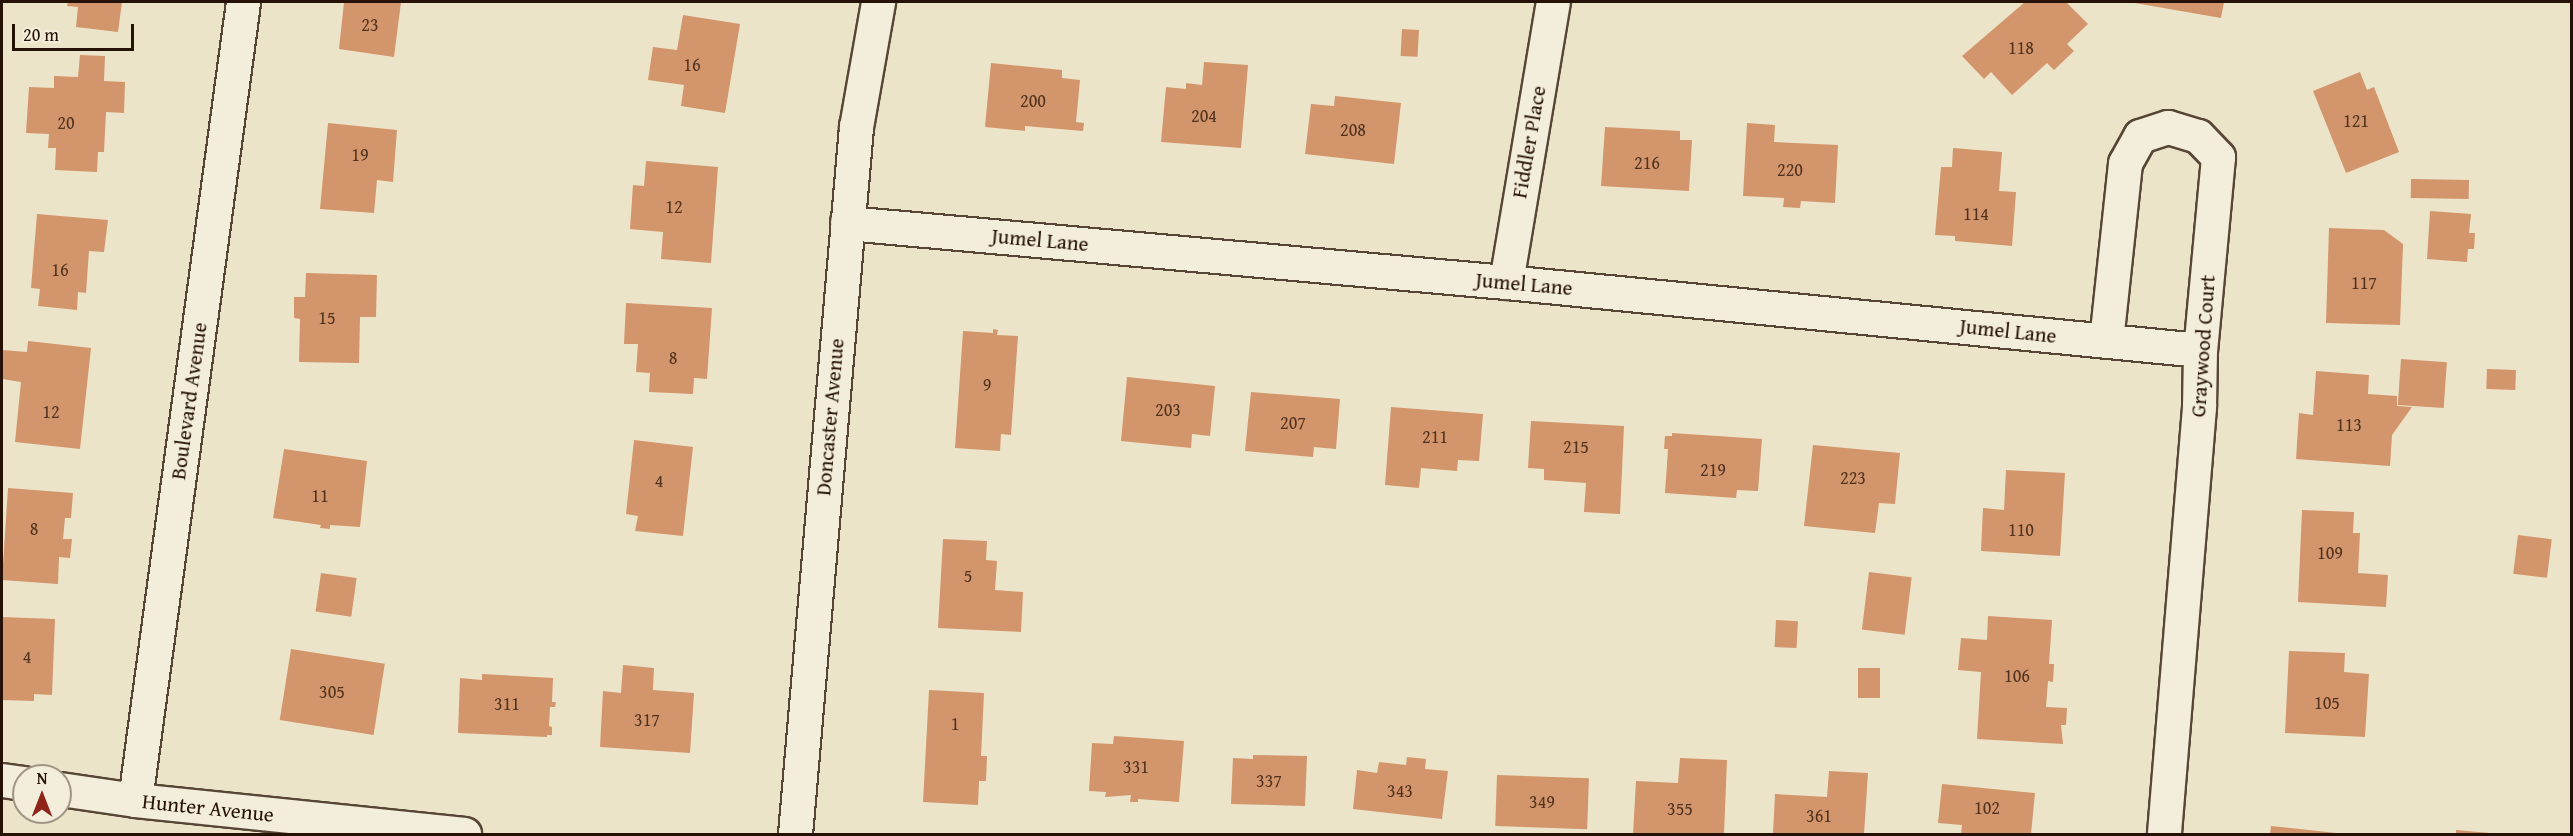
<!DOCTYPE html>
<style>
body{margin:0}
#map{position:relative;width:2573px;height:836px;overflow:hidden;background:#ece4c8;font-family:"Gentium Book Plus",serif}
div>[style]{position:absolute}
.building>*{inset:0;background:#d3956b;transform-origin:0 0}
.roads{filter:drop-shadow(2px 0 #574636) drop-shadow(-2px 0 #574636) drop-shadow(0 2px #574636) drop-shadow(0 -2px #574636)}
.minor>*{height:33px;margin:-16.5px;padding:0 16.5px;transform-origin:16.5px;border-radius:16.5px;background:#f3eddb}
span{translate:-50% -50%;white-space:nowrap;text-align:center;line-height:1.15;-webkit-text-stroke:4.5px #f3eddb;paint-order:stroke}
.number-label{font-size:18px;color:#50321e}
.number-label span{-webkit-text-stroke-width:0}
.street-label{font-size:21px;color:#251105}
.frame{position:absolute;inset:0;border:3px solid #251105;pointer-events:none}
.north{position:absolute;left:12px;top:764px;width:60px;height:60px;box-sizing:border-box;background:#f3eddb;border:2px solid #a19585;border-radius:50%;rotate:0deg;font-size:16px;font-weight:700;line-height:24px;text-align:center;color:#251105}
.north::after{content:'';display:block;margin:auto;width:21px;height:27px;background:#8f2418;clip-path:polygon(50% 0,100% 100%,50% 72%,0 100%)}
.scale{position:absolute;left:12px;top:24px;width:122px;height:27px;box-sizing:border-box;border:3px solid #251105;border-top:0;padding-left:8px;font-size:18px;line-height:21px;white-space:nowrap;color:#251105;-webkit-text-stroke:4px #f3eddb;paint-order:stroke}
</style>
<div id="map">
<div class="building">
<div style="clip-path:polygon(68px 2px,122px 2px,118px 32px,76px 27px,78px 7px,67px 6px)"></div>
<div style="clip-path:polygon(344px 2px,401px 2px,394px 57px,339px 49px)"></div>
<div style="clip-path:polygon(2025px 2px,2066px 2px,2088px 24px,2067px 44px,2074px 51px,2054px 70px,2047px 63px,2012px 95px,1991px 72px,1984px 79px,1962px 56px)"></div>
<div style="clip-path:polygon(2129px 2px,2224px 2px,2221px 18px)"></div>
<div style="clip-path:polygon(683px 15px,740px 24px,725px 113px,681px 106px,684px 85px,648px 80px,653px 47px,677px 50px)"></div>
<div style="left:1402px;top:29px;width:17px;height:27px;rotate:3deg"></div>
<div style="clip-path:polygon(80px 55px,105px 56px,104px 81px,125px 82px,124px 113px,106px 112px,104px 152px,98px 152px,97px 172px,55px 170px,56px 148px,48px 148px,49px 134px,26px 133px,29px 87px,54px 88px,54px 76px,78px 77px)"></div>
<div style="clip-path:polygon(1204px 62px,1248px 65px,1241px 148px,1161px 142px,1166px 87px,1186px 89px,1186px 83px,1202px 85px)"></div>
<div style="clip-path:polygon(991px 63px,1062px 70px,1062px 78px,1080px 80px,1076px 122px,1084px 123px,1083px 131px,1025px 126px,1025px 131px,985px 127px)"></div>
<div style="clip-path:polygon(2360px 72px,2367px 90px,2374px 87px,2399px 152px,2346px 173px,2313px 91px)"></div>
<div style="clip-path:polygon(1335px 96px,1401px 103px,1394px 164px,1305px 154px,1311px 104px,1334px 106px)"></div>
<div style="clip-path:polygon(328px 123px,397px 130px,393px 182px,377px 180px,374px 213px,320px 209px)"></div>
<div style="clip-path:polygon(1747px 123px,1775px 125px,1774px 142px,1838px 145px,1835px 203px,1801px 201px,1800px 208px,1783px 207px,1784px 198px,1743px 196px)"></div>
<div style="clip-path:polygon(1605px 127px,1680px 131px,1680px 140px,1692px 140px,1689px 191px,1601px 186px)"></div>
<div style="clip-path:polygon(1953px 148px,2002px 152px,1999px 191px,2016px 192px,2012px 246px,1955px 241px,1955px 236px,1935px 235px,1941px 167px,1952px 167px)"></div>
<div style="clip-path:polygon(646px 161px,718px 167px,711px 263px,661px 259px,663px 232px,630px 229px,633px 185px,644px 186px)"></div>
<div style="left:2411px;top:179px;width:58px;height:19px;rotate:1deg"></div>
<div style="clip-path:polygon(2430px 211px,2471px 214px,2469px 233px,2475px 233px,2474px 249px,2468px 249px,2467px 262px,2427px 259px)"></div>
<div style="clip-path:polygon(37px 214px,108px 220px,104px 252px,89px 251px,86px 293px,78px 292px,77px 310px,38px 306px,40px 289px,31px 288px)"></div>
<div style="clip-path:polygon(2329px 228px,2384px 230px,2403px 244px,2400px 325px,2326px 323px)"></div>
<div style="clip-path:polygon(306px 273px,377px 275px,376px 317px,360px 317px,359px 363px,299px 362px,300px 319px,294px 318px,294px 297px,305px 297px)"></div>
<div style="clip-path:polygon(626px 303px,712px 308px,707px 379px,694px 378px,693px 394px,649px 392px,650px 373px,636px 372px,638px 344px,624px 344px)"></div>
<div style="clip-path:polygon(993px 329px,998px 330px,997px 335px,1018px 336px,1011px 435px,1001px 434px,1000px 451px,955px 448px,963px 331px,993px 333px)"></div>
<div style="clip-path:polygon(28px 341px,91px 348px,80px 449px,15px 442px,21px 382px,2px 379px,2px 350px,27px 352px)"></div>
<div style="left:2401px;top:359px;width:46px;height:46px;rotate:4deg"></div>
<div style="left:2487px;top:369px;width:29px;height:20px;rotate:2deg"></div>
<div style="clip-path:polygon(2316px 371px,2369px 375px,2368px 394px,2397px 396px,2397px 406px,2412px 407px,2392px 435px,2390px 466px,2296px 459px,2299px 413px,2313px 415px)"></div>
<div style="clip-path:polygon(1127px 377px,1215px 386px,1210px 436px,1192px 434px,1191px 448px,1121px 441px)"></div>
<div style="clip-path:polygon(1251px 392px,1340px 399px,1336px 449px,1314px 447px,1313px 457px,1245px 451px)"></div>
<div style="clip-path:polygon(1391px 407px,1483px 414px,1479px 461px,1458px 460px,1457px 471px,1421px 468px,1419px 488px,1385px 485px)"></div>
<div style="clip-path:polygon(1531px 421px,1624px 426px,1620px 514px,1584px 512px,1586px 483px,1544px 480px,1544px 469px,1528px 468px)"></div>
<div style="clip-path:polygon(1672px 433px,1762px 439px,1758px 491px,1737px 490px,1736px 498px,1665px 493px,1668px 449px,1664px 449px,1665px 436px,1672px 436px)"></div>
<div style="clip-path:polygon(634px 440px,693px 447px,683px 536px,635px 531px,638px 516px,626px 514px)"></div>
<div style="clip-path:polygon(1813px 445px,1900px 453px,1895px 504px,1879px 503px,1875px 533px,1804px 526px)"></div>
<div style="clip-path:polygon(284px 449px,367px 461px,360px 527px,330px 525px,330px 529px,320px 528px,321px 525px,273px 518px)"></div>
<div style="clip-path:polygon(2006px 470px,2065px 473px,2060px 556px,1981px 551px,1983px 508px,2004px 510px)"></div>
<div style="clip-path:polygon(8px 488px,73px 493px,71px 518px,65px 518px,63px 539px,72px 539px,70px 558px,59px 557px,58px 584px,2px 580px)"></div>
<div style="clip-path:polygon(2302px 510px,2354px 512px,2353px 533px,2360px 533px,2358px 573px,2388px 575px,2386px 607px,2298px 602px)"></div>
<div style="left:2518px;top:535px;width:34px;height:39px;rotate:7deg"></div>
<div style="clip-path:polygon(943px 539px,987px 541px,986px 560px,997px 561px,995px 590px,1023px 592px,1021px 632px,938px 628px)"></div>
<div style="left:1869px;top:572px;width:43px;height:58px;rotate:7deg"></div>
<div style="left:321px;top:573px;width:36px;height:39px;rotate:8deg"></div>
<div style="clip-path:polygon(1988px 616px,2052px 620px,2049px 664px,2054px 664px,2053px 682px,2048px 681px,2046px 707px,2067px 708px,2066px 725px,2061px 725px,2063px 744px,1977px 739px,1981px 672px,1958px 670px,1961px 638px,1987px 640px)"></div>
<div style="clip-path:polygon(2px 617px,55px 619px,52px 695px,34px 694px,34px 701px,2px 700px)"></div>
<div style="left:1776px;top:620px;width:22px;height:27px;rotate:3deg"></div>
<div style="left:291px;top:649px;width:95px;height:72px;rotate:9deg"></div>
<div style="clip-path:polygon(2289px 651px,2345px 653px,2344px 672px,2369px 674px,2365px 737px,2285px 733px)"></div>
<div style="clip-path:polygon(623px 665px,654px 668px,653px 690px,694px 693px,690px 753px,600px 747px,603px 691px,621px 693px)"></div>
<div style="left:1858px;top:668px;width:22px;height:30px"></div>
<div style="clip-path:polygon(482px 674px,553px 678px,552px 702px,556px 702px,555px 707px,550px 707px,549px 726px,552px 727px,552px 735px,547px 735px,547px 737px,458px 733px,460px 678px,482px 680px)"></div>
<div style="clip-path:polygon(929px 690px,984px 693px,981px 756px,987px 756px,986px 781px,979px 781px,978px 805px,923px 802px)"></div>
<div style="clip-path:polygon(1114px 736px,1184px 741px,1179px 802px,1138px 799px,1138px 802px,1130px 802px,1131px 795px,1105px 797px,1106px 792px,1089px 791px,1092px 743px,1113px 744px)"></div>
<div style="clip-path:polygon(1253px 755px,1307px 756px,1305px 806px,1231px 804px,1233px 758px,1253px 759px)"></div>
<div style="clip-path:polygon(1407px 757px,1426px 759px,1425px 769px,1448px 771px,1442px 819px,1353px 809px,1357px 770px,1377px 773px,1379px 762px,1406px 765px)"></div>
<div style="clip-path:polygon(1680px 758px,1727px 760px,1724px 834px,1633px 834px,1636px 781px,1678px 783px)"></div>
<div style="clip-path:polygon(1829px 771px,1868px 773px,1864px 834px,1773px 834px,1775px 794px,1827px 797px)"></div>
<div style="left:1497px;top:775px;width:92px;height:51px;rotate:2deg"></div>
<div style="clip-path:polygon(1942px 784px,2035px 793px,2031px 834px,1961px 834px,1962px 825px,1938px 823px)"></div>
<div style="clip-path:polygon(2271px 826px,2336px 833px,2336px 834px,2270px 834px)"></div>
<div style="clip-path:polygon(2456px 830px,2490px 833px,2490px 834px,2456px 834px)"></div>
</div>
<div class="roads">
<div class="minor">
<div style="left:847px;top:223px;width:662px;rotate:5.12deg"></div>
<div style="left:1506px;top:282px;width:697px;rotate:5.6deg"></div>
<div style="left:1506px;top:282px;width:284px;rotate:-80.5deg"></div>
<div style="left:2106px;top:341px;width:179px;rotate:-83.9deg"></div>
<div style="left:2125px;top:163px;width:31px;rotate:-61deg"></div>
<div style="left:2140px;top:136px;width:29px;rotate:-18deg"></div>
<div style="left:2168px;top:127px;width:31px;rotate:17deg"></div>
<div style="left:2198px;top:136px;width:29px;rotate:46deg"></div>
<div style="left:2218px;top:157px;width:194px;rotate:95.3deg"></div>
<div style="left:2200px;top:350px;width:57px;rotate:91deg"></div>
<div style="left:2199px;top:407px;width:428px;rotate:94.7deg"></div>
<div style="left:2px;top:780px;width:22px;rotate:8deg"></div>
<div style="left:60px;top:789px;width:76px;rotate:8.3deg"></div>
<div style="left:135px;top:800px;width:331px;rotate:5.9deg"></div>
<div style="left:135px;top:800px;width:805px;rotate:-82.29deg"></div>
<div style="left:795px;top:834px;width:710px;rotate:-85.07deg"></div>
<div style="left:856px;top:127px;width:127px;rotate:-80deg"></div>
</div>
</div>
<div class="number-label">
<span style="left:370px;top:25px">23</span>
<span style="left:2021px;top:48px">118</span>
<span style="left:692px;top:65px">16</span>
<span style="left:1033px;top:101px">200</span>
<span style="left:1204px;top:116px">204</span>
<span style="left:2356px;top:121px">121</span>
<span style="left:66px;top:123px">20</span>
<span style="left:1353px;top:130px">208</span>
<span style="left:360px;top:155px">19</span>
<span style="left:1647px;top:163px">216</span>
<span style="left:1790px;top:170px">220</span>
<span style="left:674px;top:207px">12</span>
<span style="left:1976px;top:214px">114</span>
<span style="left:60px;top:270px">16</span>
<span style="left:2364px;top:283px">117</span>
<span style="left:327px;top:318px">15</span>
<span style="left:673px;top:358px">8</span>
<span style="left:987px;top:385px">9</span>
<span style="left:1168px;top:410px">203</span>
<span style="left:51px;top:412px">12</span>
<span style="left:1293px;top:423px">207</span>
<span style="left:2349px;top:425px">113</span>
<span style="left:1435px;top:437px">211</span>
<span style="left:1576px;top:447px">215</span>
<span style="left:1713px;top:470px">219</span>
<span style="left:1853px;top:478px">223</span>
<span style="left:659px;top:481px">4</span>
<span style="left:320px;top:496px">11</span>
<span style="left:34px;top:529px">8</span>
<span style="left:2021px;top:530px">110</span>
<span style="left:2330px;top:553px">109</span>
<span style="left:968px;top:576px">5</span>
<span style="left:27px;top:657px">4</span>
<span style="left:2017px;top:676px">106</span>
<span style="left:332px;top:692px">305</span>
<span style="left:2327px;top:703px">105</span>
<span style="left:507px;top:704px">311</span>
<span style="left:647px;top:720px">317</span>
<span style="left:955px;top:724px">1</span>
<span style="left:1136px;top:767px">331</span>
<span style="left:1269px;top:781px">337</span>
<span style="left:1400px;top:791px">343</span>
<span style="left:1542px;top:802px">349</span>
<span style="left:1987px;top:808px">102</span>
<span style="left:1680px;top:809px">355</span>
<span style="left:1819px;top:816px">361</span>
</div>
<div class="street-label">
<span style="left:1529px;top:142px;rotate:-80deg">Fiddler Place</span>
<span style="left:1040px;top:240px;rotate:5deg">Jumel Lane</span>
<span style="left:1524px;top:284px;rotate:5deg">Jumel Lane</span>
<span style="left:2008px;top:331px;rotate:6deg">Jumel Lane</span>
<span style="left:2203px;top:346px;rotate:-86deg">Graywood Court</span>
<span style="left:189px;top:401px;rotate:-82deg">Boulevard Avenue</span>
<span style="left:830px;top:417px;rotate:-85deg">Doncaster Avenue</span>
<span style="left:208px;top:808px;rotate:6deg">Hunter Avenue</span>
</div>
<div class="frame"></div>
<div class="north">N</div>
<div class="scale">20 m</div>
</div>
